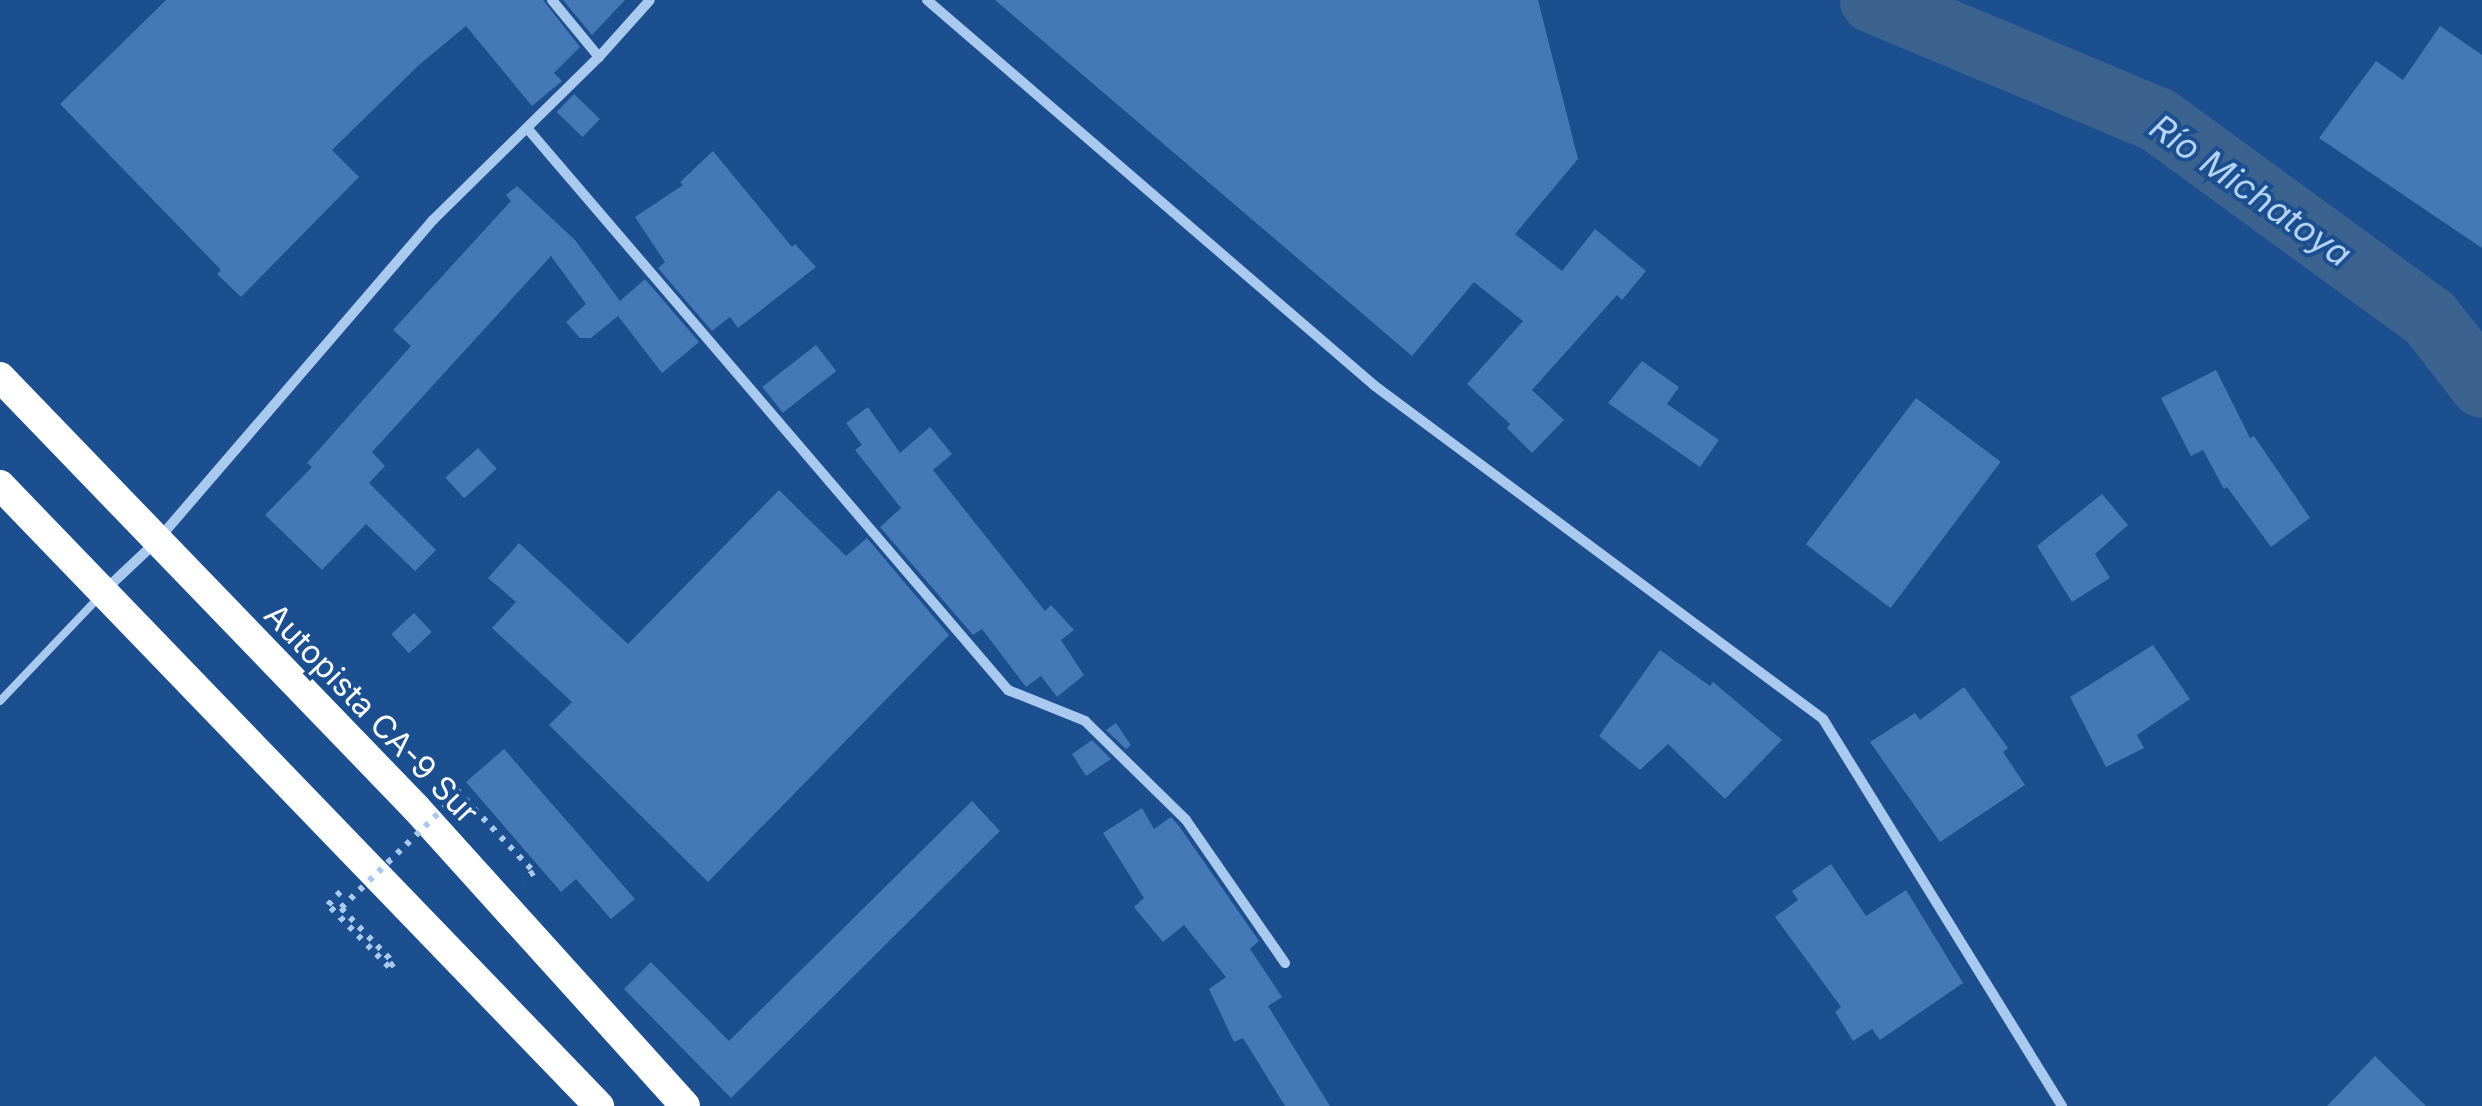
<!DOCTYPE html>
<meta charset="utf-8">
<style>
body{margin:0}
#map{position:relative;width:2482px;height:1106px;overflow:hidden;background:#1b4f8f;font-family:Inter,sans-serif}
div>[style]{position:absolute}
.river>*{height:65px;margin:-32.5px;padding:0 32.5px;transform-origin:32.5px;border-radius:32.5px;background:#3c6290}
.building>*{inset:0;background:#4478b7;transform-origin:0 0}
.path>*{height:6px;margin-top:-3px;transform-origin:0;background:repeating-linear-gradient(90deg,#a9c9ee 0 5px,transparent 0 13px)}
.lane>*{height:8px;margin:-4px;padding:0 4px;transform-origin:4px;border-radius:4px;background:#a9c9ee}
.street>*{height:10px;margin:-5px;padding:0 5px;transform-origin:5px;border-radius:5px;background:#a9c9ee}
.highway>*{height:30px;margin:-15px;padding:0 15px;transform-origin:15px;border-radius:15px;background:#fff}
.path-bridge>*{height:6px;margin-top:-3px;transform-origin:0;background:repeating-linear-gradient(90deg,#a9c9ee 0 5px,transparent 0 13px)}
span{translate:-50% -50%;white-space:nowrap;text-align:center;line-height:1.15;-webkit-text-stroke:8px #1b4f8f;paint-order:stroke}
.street-label{font-size:32px;color:#fff}
.water-label{font-size:35px;color:#b5d3f5;font-style:italic}
</style>
<div id="map">
<div class="river">
<div style="left:1872px;top:0;width:309px;rotate:22.7deg"></div>
<div style="left:2157px;top:119px;width:336px;rotate:36.1deg"></div>
<div style="left:2429px;top:317px;width:86px;rotate:52.1deg"></div>
</div>
<div class="building">
<div style="clip-path:polygon(166px 0,543px 0,580px 47px,554px 73px,562px 81px,532px 106px,466px 26px,419px 65px,332px 150px,359px 177px,241px 297px,217px 274px,221px 270px,60px 104px)"></div>
<div style="clip-path:polygon(563px 0,625px 0,592px 35px)"></div>
<div style="clip-path:polygon(995px 0,1538px 0,1578px 159px,1515px 234px,1562px 271px,1595px 229px,1646px 271px,1622px 300px,1617px 295px,1532px 390px,1564px 420px,1532px 453px,1507px 428px,1510px 424px,1467px 384px,1523px 321px,1474px 282px,1412px 356px)"></div>
<div style="clip-path:polygon(2440px 26px,2482px 55px,2482px 248px,2319px 138px,2376px 61px,2403px 80px)"></div>
<div style="left:574px;top:94px;width:36px;height:25px;rotate:44deg"></div>
<div style="clip-path:polygon(713px 151px,792px 247px,795px 244px,816px 267px,738px 328px,730px 317px,712px 331px,658px 268px,665px 262px,635px 217px,683px 185px,680px 182px)"></div>
<div style="clip-path:polygon(517px 186px,575px 240px,620px 301px,645px 279px,699px 342px,662px 373px,618px 316px,591px 338px,580px 338px,566px 322px,586px 304px,551px 256px,372px 452px,385px 466px,369px 483px,436px 550px,415px 571px,366px 524px,322px 570px,265px 515px,312px 467px,307px 463px,411px 346px,393px 330px,511px 201px,506px 195px)"></div>
<div style="left:816px;top:345px;width:33px;height:68px;rotate:52deg"></div>
<div style="clip-path:polygon(1642px 361px,1679px 387px,1667px 404px,1719px 440px,1700px 467px,1608px 403px)"></div>
<div style="clip-path:polygon(2216px 370px,2250px 438px,2254px 436px,2310px 518px,2271px 547px,2227px 487px,2224px 489px,2203px 450px,2191px 456px,2161px 398px)"></div>
<div style="left:1916px;top:398px;width:106px;height:183px;rotate:37deg"></div>
<div style="clip-path:polygon(868px 407px,900px 453px,930px 427px,952px 454px,933px 470px,1045px 611px,1051px 605px,1074px 630px,1061px 640px,1084px 675px,1057px 697px,1041px 676px,1026px 687px,982px 629px,973px 635px,880px 527px,901px 508px,855px 450px,862px 445px,846px 423px)"></div>
<div style="left:478px;top:448px;width:28px;height:44px;rotate:48deg"></div>
<div style="clip-path:polygon(779px 490px,846px 556px,867px 538px,949px 635px,708px 882px,549px 725px,572px 702px,492px 628px,516px 602px,488px 578px,519px 543px,628px 644px)"></div>
<div style="clip-path:polygon(2102px 494px,2128px 525px,2095px 554px,2110px 578px,2072px 602px,2037px 546px)"></div>
<div style="left:414px;top:613px;width:26px;height:31px;rotate:47deg"></div>
<div style="clip-path:polygon(2153px 645px,2190px 699px,2137px 735px,2144px 748px,2106px 767px,2070px 697px)"></div>
<div style="clip-path:polygon(1660px 650px,1710px 686px,1713px 682px,1782px 740px,1725px 799px,1668px 744px,1640px 770px,1599px 736px)"></div>
<div style="clip-path:polygon(1964px 687px,2008px 748px,2003px 752px,2025px 785px,1940px 842px,1870px 742px,1915px 713px,1920px 720px)"></div>
<div style="clip-path:polygon(1116px 723px,1131px 745px,1126px 749px,1106px 730px)"></div>
<div style="clip-path:polygon(1092px 740px,1111px 759px,1086px 776px,1072px 754px)"></div>
<div style="clip-path:polygon(504px 749px,635px 899px,611px 919px,576px 879px,561px 892px,466px 782px)"></div>
<div style="clip-path:polygon(972px 801px,1000px 831px,731px 1098px,624px 989px,651px 962px,729px 1041px)"></div>
<div style="clip-path:polygon(1142px 808px,1154px 829px,1171px 817px,1179px 826px,1259px 941px,1250px 949px,1282px 997px,1268px 1006px,1330px 1106px,1285px 1106px,1243px 1038px,1234px 1042px,1209px 989px,1226px 977px,1184px 925px,1163px 942px,1134px 907px,1144px 898px,1103px 833px)"></div>
<div style="clip-path:polygon(1831px 864px,1866px 916px,1906px 890px,1963px 983px,1880px 1040px,1872px 1029px,1853px 1041px,1835px 1012px,1841px 1007px,1775px 917px,1798px 900px,1792px 891px)"></div>
<div style="clip-path:polygon(2375px 1056px,2426px 1106px,2327px 1106px)"></div>
</div>
<div class="path">
<div style="left:439px;top:787px;width:11px;rotate:-41deg"></div>
<div style="left:447px;top:780px;width:127px;rotate:46.6deg"></div>
<div style="left:534px;top:872px;width:13px;rotate:148deg"></div>
<div style="left:341px;top:908px;width:76px;rotate:46.1deg"></div>
<div style="left:394px;top:963px;width:6px;rotate:141deg"></div>
<div style="left:389px;top:967px;width:87px;rotate:-134.5deg"></div>
<div style="left:328px;top:905px;width:23px;rotate:-47deg"></div>
</div>
<div class="lane">
<div style="left:0;top:701px;width:141px;rotate:-46.4deg"></div>
</div>
<div class="street">
<div style="left:552px;top:0;width:74px;rotate:50.5deg"></div>
<div style="left:927px;top:0;width:591px;rotate:40.75deg"></div>
<div style="left:1375px;top:386px;width:558px;rotate:36.62deg"></div>
<div style="left:1823px;top:719px;width:455px;rotate:58.3deg"></div>
<div style="left:527px;top:128px;width:740px;rotate:49.44deg"></div>
<div style="left:1008px;top:690px;width:83px;rotate:21.9deg"></div>
<div style="left:1085px;top:721px;width:141px;rotate:44.4deg"></div>
<div style="left:1186px;top:820px;width:174px;rotate:55.3deg"></div>
<div style="left:105px;top:590px;width:70px;rotate:-43.3deg"></div>
<div style="left:156px;top:542px;width:425px;rotate:-49.3deg"></div>
<div style="left:433px;top:220px;width:233px;rotate:-44.5deg"></div>
<div style="left:599px;top:57px;width:76px;rotate:-48.2deg"></div>
</div>
<div class="highway">
<div style="left:0;top:377px;width:599px;rotate:46.01deg"></div>
<div style="left:416px;top:808px;width:401px;rotate:47.9deg"></div>
<div style="left:0;top:485px;width:863px;rotate:46.03deg"></div>
</div>
<div class="path-bridge">
<div style="left:341px;top:908px;width:152px;rotate:-44.2deg"></div>
</div>
<div class="street-label">
<span style="left:371px;top:714px;rotate:46deg">Autopista CA-9 Sur</span>
</div>
<div class="water-label">
<span style="left:2251px;top:190px;rotate:35deg">Río Michatoya</span>
</div>
</div>
